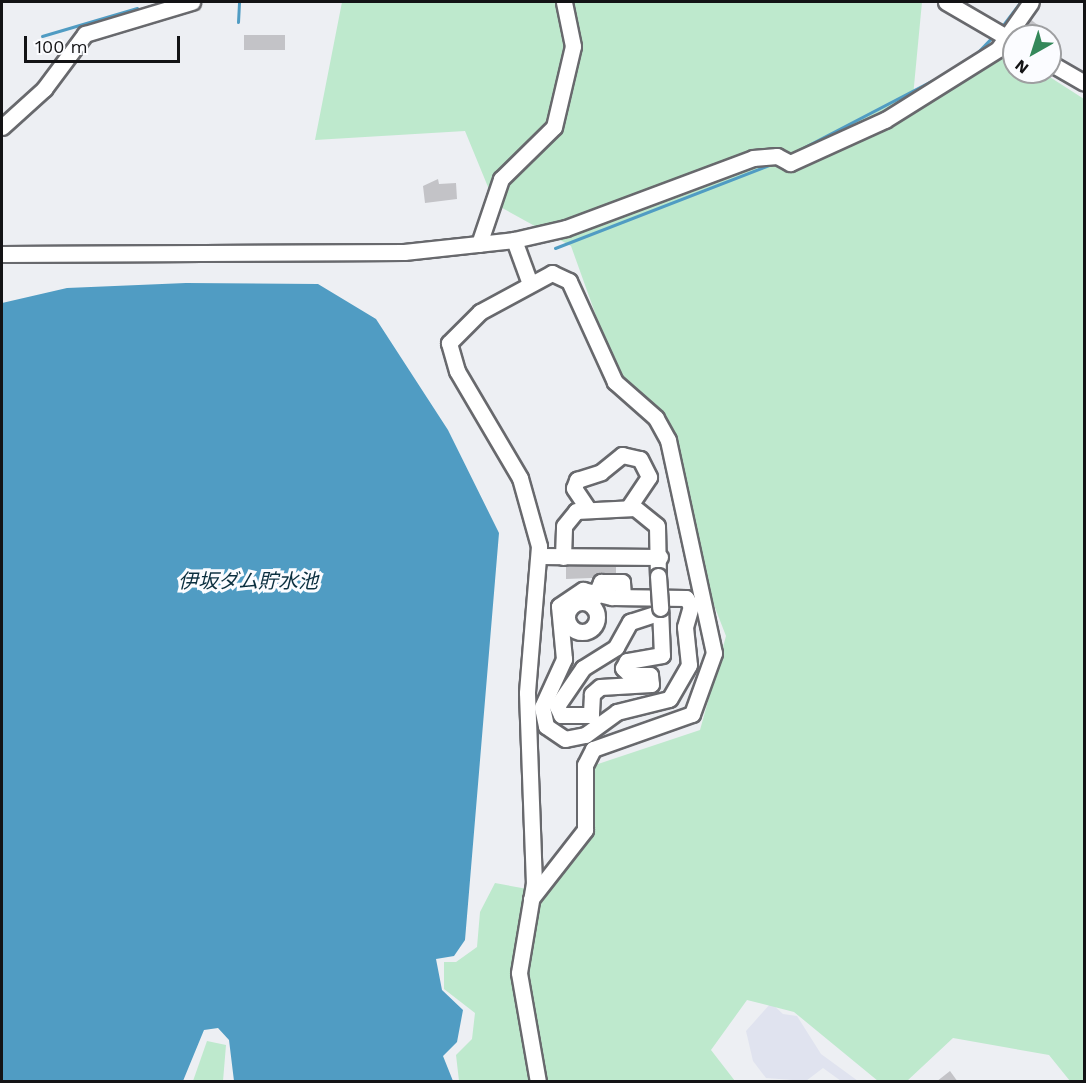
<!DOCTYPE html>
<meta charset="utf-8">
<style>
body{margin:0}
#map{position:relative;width:1086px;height:1083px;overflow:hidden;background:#edeff3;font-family:"Work Sans","Noto Sans JP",sans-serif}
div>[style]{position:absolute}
.built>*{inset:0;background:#e0e3ef}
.green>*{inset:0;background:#bee9cd}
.water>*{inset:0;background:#509cc3}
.stream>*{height:3px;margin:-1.5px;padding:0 1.5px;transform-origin:1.5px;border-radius:1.5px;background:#509cc3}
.building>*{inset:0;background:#c3c3c7;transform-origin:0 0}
.roads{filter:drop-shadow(2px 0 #68696d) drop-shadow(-2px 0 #68696d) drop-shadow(0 2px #68696d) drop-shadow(0 -2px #68696d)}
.minor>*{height:15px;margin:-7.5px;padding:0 7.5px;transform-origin:7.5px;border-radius:7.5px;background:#fff}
.minor>.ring{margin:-7.5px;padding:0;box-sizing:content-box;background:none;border:15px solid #fff;border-radius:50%}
.bridges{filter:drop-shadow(2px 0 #68696d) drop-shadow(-2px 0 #68696d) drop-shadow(0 2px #68696d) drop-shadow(0 -2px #68696d)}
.minor-bridge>*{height:15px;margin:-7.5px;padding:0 7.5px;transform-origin:7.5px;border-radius:7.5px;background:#fff}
span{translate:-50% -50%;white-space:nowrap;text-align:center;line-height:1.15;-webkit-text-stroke:6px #fbfcff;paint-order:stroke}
.water-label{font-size:20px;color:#0b2f3f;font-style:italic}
.frame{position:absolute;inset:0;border:3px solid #131315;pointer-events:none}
.north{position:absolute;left:1002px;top:24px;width:60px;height:60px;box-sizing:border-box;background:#fbfcff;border:2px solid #9e9fa1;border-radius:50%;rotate:219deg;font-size:16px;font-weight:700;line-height:24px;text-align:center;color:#131315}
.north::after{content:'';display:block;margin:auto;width:21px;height:27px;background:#34885a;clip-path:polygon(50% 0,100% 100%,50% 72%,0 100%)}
.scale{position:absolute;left:24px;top:36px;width:156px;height:27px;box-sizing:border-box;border:3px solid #131315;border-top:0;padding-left:8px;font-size:18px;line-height:21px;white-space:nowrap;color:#131315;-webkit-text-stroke:4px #fbfcff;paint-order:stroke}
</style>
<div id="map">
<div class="built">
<div style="clip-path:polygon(771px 1003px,783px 1014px,797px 1016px,821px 1054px,858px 1081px,841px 1081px,823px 1068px,806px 1081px,766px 1078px,753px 1061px,746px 1031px)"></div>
</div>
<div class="green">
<div style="clip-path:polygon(342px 2px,922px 2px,912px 107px,1008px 51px,1014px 55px,1014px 72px,1042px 72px,1084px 99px,1084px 1081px,1070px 1081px,1049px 1055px,953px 1038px,907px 1081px,878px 1081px,794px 1012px,747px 1000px,711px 1050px,735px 1081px,459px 1081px,456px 1055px,472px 1039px,475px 1013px,444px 989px,444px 962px,456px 962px,477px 947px,480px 912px,495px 883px,549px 893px,588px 832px,595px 765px,700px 730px,726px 636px,705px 582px,676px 450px,618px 377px,571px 246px,495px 204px,465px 131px,315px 140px)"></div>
<div style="clip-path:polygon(207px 1041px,226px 1045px,223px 1081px,193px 1081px)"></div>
</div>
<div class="water">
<div style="clip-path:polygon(186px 283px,318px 284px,376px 319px,448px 430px,499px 533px,465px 940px,454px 956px,436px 959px,442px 990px,463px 1010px,457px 1042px,443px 1056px,453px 1081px,234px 1081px,229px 1040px,218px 1028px,204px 1030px,183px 1081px,2px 1081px,2px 303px,67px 288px)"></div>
</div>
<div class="stream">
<div style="left:238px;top:22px;width:20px;rotate:-87deg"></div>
<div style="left:1000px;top:29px;width:34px;rotate:-53deg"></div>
<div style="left:42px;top:36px;width:99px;rotate:-16.4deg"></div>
<div style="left:973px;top:57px;width:29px;rotate:-46deg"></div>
<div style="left:793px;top:153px;width:165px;rotate:-27.5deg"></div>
<div style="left:555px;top:248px;width:235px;rotate:-21.2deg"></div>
</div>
<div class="building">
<div style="clip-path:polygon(1030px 19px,1047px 32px,1045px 36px,1020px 33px)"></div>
<div style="left:244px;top:35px;width:41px;height:15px"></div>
<div style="clip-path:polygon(438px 179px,439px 184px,456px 183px,457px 199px,425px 203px,423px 186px)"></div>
<div style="clip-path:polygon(602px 563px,616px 564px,616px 577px,566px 579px,566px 565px)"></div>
<div style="clip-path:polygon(950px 1071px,958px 1082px,936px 1082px)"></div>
</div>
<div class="roads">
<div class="minor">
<div style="left:946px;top:2px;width:78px;rotate:30.2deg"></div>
<div style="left:1050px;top:63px;width:39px;rotate:30deg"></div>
<div style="left:2px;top:127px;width:57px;rotate:-42.1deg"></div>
<div style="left:44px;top:89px;width:69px;rotate:-53.3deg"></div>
<div style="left:85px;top:34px;width:112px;rotate:-16.7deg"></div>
<div style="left:514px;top:240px;width:53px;rotate:-13deg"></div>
<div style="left:566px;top:228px;width:200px;rotate:-20.5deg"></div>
<div style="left:753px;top:158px;width:24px;rotate:-5deg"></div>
<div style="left:777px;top:156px;width:15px;rotate:28deg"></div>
<div style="left:790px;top:163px;width:104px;rotate:-24.4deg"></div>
<div style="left:885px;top:120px;width:133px;rotate:-32.1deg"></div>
<div style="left:998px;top:49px;width:57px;rotate:-54.9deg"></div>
<div style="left:479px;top:244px;width:69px;rotate:-71.3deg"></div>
<div style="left:501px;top:179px;width:74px;rotate:-44.5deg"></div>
<div style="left:554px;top:127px;width:83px;rotate:-76.8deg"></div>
<div style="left:573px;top:46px;width:45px;rotate:-101.6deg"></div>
<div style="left:2px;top:254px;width:402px;rotate:-0.3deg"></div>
<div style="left:404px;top:252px;width:111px;rotate:-6.2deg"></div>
<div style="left:514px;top:240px;width:44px;rotate:69.9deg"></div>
<div style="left:588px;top:509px;width:25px;rotate:-124deg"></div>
<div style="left:574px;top:488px;width:9px;rotate:-69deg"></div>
<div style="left:577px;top:480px;width:25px;rotate:-18deg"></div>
<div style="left:601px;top:472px;width:27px;rotate:-39deg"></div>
<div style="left:622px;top:455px;width:18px;rotate:13deg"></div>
<div style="left:640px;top:459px;width:20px;rotate:63deg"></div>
<div style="left:649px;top:477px;width:36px;rotate:124deg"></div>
<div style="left:540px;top:556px;width:120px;rotate:0.5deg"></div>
<div style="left:563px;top:557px;width:31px;rotate:-88deg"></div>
<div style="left:564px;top:526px;width:19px;rotate:-51deg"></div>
<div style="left:576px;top:511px;width:59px;rotate:-2.9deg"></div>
<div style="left:635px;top:508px;width:28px;rotate:39deg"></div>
<div style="left:657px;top:526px;width:50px;rotate:88.9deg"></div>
<div style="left:583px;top:590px;width:30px;rotate:14deg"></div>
<div style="left:612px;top:597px;width:74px;rotate:0.8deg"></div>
<div style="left:686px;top:598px;width:9px;rotate:58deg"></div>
<div style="left:691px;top:606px;width:22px;rotate:106deg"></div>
<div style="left:685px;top:627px;width:38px;rotate:84deg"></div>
<div style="left:689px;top:665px;width:39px;rotate:120deg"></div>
<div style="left:669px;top:699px;width:54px;rotate:166deg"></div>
<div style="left:617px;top:712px;width:39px;rotate:144deg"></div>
<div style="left:585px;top:735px;width:20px;rotate:169deg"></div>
<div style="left:565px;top:739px;width:23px;rotate:-146deg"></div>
<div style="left:546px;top:726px;width:19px;rotate:-102deg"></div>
<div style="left:542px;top:707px;width:53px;rotate:-65.4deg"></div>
<div style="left:564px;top:659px;width:53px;rotate:-95.4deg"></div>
<div style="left:559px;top:606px;width:29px;rotate:-34deg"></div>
<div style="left:593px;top:600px;width:20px;rotate:-66deg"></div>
<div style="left:601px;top:582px;width:21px"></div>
<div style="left:622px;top:582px;width:15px;rotate:86deg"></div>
<div class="ring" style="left:567px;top:602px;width:15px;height:15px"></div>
<div style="left:660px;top:608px;width:47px;rotate:87.6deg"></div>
<div style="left:662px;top:655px;width:36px;rotate:170deg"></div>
<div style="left:627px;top:661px;width:8px;rotate:120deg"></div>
<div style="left:623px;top:668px;width:10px;rotate:45deg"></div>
<div style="left:630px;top:675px;width:20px"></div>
<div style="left:650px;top:675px;width:9px;rotate:84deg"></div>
<div style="left:651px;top:684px;width:51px;rotate:176.6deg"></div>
<div style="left:600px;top:687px;width:11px;rotate:139deg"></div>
<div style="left:592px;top:694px;width:21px;rotate:93deg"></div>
<div style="left:591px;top:715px;width:30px;rotate:180deg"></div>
<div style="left:561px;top:715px;width:10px;rotate:-114deg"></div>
<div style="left:557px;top:706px;width:46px;rotate:-55.6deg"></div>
<div style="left:583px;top:668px;width:39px;rotate:-32deg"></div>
<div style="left:616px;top:647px;width:29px;rotate:-61deg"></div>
<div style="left:630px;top:622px;width:32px;rotate:-18deg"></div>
<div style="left:531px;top:899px;width:88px;rotate:-52deg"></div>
<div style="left:585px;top:830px;width:65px;rotate:-90deg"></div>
<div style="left:585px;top:765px;width:18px;rotate:-63deg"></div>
<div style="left:593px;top:749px;width:105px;rotate:-19.5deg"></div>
<div style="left:692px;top:714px;width:65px;rotate:-70.2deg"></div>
<div style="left:714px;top:653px;width:218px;rotate:-102.2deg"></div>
<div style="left:668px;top:440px;width:25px;rotate:-119deg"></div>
<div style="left:656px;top:418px;width:55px;rotate:-138.7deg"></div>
<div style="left:615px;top:382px;width:111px;rotate:-114.5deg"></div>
<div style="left:569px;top:281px;width:19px;rotate:-155deg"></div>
<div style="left:552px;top:273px;width:82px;rotate:151.6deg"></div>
<div style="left:480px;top:312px;width:44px;rotate:135deg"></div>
<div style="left:449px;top:343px;width:29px;rotate:74deg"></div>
<div style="left:457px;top:371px;width:124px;rotate:59.5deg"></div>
<div style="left:520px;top:478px;width:71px;rotate:74.4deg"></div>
<div style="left:539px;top:546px;width:147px;rotate:94.7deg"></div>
<div style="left:527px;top:693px;width:190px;rotate:87.9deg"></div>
<div style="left:534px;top:883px;width:91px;rotate:99.5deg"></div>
<div style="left:519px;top:973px;width:111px;rotate:80.1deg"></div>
</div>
</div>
<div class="bridges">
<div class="minor-bridge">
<div style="left:658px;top:576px;width:32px;rotate:86deg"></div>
</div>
</div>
<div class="water-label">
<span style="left:248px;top:581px">伊坂ダム貯水池</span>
</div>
<div class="frame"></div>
<div class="north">N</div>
<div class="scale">100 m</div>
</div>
